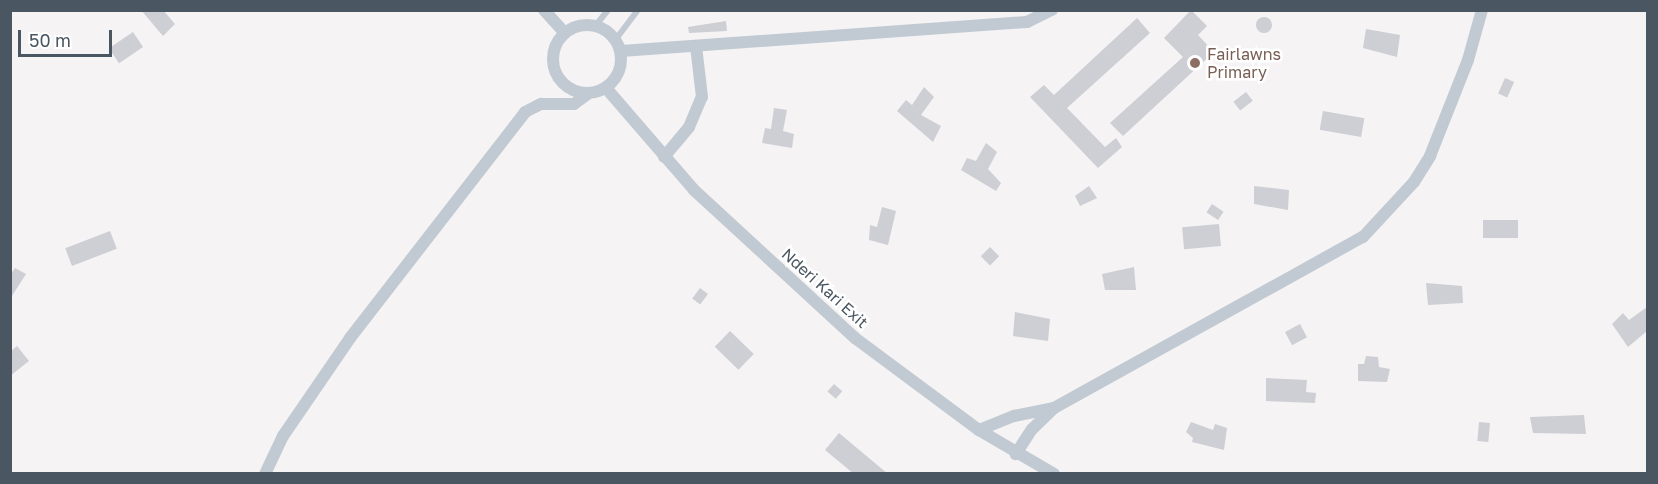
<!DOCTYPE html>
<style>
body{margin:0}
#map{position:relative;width:1658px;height:484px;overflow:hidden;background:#f5f3f3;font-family:"Golos Text",sans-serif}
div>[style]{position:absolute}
.building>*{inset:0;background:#cdcfd5;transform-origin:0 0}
.round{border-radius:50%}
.service>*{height:6px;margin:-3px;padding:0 3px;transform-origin:3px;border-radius:3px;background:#c1cad2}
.minor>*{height:12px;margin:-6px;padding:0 6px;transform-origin:6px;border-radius:6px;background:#c1cad2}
.minor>.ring{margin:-6px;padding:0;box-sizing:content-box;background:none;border:12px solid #c1cad2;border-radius:50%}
.dots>*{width:16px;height:16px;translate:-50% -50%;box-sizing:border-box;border:3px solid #fff;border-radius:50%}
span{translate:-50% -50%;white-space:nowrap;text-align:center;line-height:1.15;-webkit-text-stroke:5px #fff;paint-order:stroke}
.education-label{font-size:16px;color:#785e54}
.left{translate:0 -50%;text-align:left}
.street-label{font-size:16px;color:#4a5661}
.frame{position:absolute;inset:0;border:12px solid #4a5661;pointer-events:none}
.scale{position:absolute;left:18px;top:30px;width:94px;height:27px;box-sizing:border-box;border:3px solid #4a5661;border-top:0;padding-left:8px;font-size:18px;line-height:21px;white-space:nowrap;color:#4a5661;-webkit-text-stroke:4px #fff;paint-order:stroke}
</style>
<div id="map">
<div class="building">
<div style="clip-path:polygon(141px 10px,163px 10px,175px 24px,163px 36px)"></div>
<div style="clip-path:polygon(1191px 10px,1207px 26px,1198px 35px,1214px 52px,1123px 136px,1110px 123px,1183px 57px,1164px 38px)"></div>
<div class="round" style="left:1256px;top:17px;width:16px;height:16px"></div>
<div style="clip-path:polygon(1137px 18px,1150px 33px,1067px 108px,1105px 147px,1116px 138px,1122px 147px,1098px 168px,1030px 97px,1044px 85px,1054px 95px)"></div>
<div style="clip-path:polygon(726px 21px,727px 31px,689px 33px,688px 27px)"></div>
<div style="clip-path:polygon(1366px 29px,1400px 35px,1397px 57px,1363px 48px)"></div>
<div style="left:133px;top:32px;width:18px;height:29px;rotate:56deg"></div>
<div style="left:1505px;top:78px;width:10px;height:17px;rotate:24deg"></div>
<div style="clip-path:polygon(924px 87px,934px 97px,921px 115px,941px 126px,933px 142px,897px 111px,906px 100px,912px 105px)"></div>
<div style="left:1246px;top:92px;width:11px;height:16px;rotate:52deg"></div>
<div style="clip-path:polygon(774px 108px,787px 110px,783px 131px,794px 134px,792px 148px,762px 143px,765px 128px,771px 129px)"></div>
<div style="left:1323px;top:111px;width:42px;height:19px;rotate:10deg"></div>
<div style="clip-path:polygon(986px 143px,997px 152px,988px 169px,1001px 183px,996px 191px,961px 170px,967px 158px,976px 161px)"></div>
<div style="clip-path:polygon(1089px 186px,1097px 198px,1080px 206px,1075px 196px)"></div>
<div style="clip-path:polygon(1254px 186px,1289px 190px,1288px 210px,1254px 204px)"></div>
<div style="left:1212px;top:204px;width:14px;height:10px;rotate:34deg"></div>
<div style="clip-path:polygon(882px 207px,896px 211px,888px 245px,869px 240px,870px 225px,877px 227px)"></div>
<div style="left:1483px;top:220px;width:35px;height:18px"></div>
<div style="left:1219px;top:224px;width:22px;height:37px;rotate:85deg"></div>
<div style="left:110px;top:231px;width:19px;height:48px;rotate:69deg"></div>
<div style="left:990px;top:247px;width:13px;height:13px;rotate:45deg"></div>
<div style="clip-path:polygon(1134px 267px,1136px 290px,1105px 290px,1102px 274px)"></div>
<div style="clip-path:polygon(15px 268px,26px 274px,10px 299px,10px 275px)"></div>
<div style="clip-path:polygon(1426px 283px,1462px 286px,1463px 303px,1428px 305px)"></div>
<div style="left:700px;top:288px;width:10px;height:13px;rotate:37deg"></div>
<div style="clip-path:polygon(1647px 307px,1647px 331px,1628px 347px,1612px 324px,1623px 313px,1629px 320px)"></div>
<div style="clip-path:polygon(1015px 312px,1050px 319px,1048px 341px,1013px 336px)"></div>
<div style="left:1300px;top:324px;width:15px;height:17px;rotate:62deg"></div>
<div style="left:730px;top:331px;width:33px;height:22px;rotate:44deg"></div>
<div style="clip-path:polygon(17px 346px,29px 361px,10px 376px,10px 352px)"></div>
<div style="clip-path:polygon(1366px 356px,1378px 357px,1379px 367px,1390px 369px,1387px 382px,1358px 381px,1358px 364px,1364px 364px)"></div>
<div style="clip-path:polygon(1266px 378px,1307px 380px,1306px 392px,1316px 393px,1315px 403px,1266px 401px)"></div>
<div style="left:834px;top:384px;width:11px;height:10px;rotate:41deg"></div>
<div style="clip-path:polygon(1584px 415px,1586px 434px,1533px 433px,1530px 417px)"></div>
<div style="clip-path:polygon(1191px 422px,1213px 430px,1215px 424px,1227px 428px,1224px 450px,1192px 442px,1193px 438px,1186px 432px)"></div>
<div style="left:1479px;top:422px;width:11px;height:19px;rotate:5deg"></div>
<div style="clip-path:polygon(839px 433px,888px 474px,854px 474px,825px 450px)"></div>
</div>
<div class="service">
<div style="left:596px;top:25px;width:19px;rotate:-51deg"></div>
<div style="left:616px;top:39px;width:36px;rotate:-53deg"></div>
</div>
<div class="minor">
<div style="left:544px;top:10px;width:30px;rotate:48deg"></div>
<div class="ring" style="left:553px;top:25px;width:56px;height:56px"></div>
<div style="left:621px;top:51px;width:407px;rotate:-4.1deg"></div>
<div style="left:1027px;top:22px;width:28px;rotate:-26deg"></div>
<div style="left:606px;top:88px;width:135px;rotate:49.2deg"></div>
<div style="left:694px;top:190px;width:219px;rotate:42.6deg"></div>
<div style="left:855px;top:338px;width:154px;rotate:36.6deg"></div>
<div style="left:979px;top:430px;width:87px;rotate:30.4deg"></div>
<div style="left:664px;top:157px;width:39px;rotate:-50deg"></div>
<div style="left:689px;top:127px;width:33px;rotate:-67deg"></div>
<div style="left:702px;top:97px;width:51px;rotate:-96.7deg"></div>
<div style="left:1054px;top:408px;width:353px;rotate:-29deg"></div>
<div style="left:1363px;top:237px;width:75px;rotate:-47.2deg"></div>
<div style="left:1414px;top:182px;width:31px;rotate:-58deg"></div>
<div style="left:1430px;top:156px;width:103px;rotate:-68.4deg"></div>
<div style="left:1468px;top:60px;width:52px;rotate:-74.4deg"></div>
<div style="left:979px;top:430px;width:38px;rotate:-22deg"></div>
<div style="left:1014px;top:416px;width:41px;rotate:-11.3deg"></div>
<div style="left:1054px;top:408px;width:30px;rotate:136deg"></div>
<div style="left:1032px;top:429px;width:30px;rotate:123deg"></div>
<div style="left:265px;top:474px;width:42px;rotate:-64.7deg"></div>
<div style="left:283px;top:436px;width:119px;rotate:-55.6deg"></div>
<div style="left:350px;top:338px;width:286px;rotate:-52.2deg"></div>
<div style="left:525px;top:112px;width:18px;rotate:-27deg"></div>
<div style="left:541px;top:104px;width:33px"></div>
<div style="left:574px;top:104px;width:17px;rotate:-36deg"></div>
</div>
<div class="dots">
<div style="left:1195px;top:63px;background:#8d6e63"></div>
</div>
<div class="education-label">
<span class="left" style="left:1207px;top:63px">Fairlawns<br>Primary</span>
</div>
<div class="street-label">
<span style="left:825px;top:288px;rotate:42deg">Nderi Kari Exit</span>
</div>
<div class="frame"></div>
<div class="scale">50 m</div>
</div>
